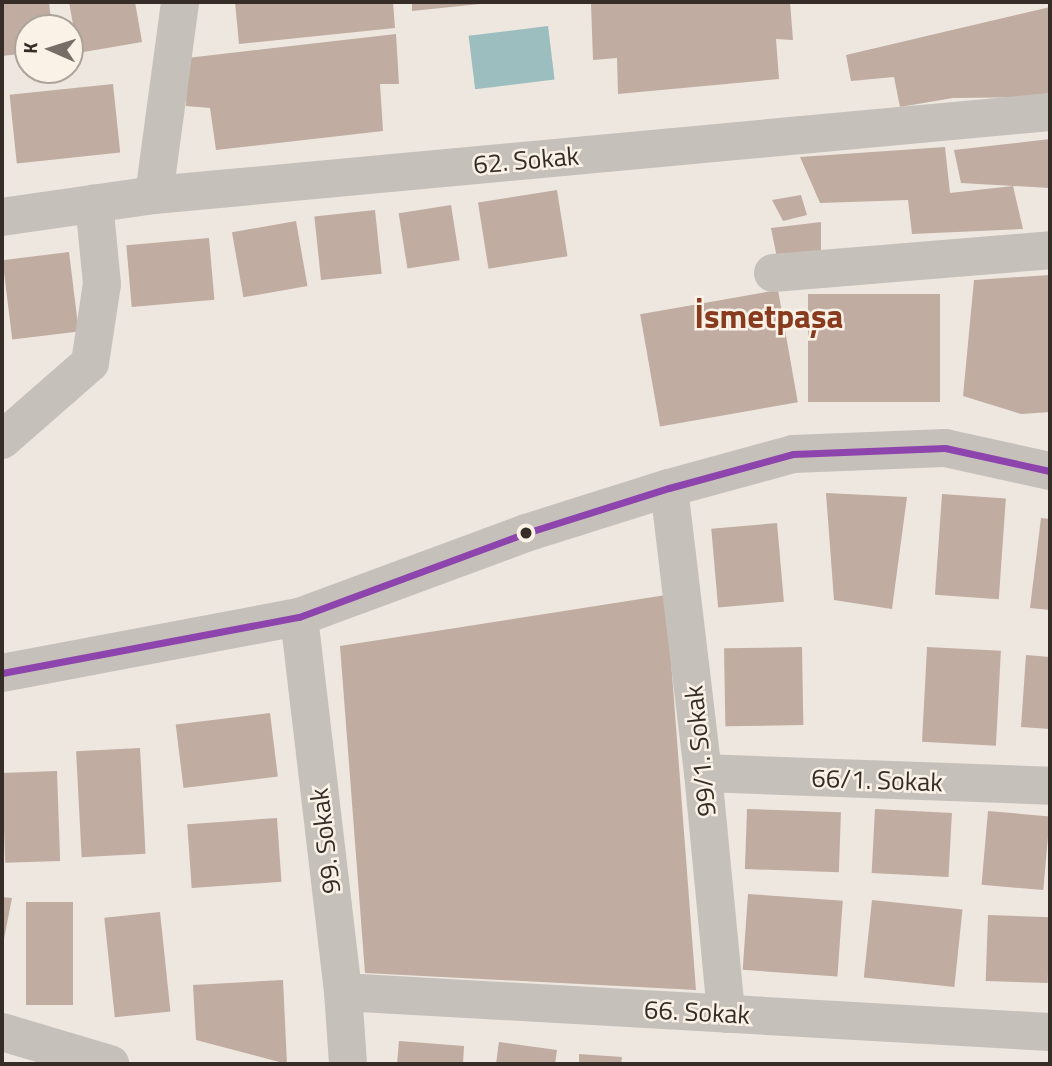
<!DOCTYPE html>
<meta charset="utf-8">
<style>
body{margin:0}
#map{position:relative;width:1052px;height:1066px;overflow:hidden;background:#ede7e0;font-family:"Titillium Web",sans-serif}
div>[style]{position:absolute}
.water>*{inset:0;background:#9cbebe;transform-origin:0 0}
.building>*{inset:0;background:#c1aca1;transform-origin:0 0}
.minor>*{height:38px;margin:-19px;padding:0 19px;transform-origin:19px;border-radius:19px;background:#c6c0ba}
.bus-1>*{height:7px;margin:-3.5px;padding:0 3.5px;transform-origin:3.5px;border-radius:3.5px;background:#8e44ad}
.dots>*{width:19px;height:19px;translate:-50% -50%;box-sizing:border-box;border:4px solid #faf2e7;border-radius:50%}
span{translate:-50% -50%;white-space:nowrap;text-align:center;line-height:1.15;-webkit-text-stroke:5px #faf2e7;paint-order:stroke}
.street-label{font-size:26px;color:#372d28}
.district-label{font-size:33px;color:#883b1f;font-weight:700}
.frame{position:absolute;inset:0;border:4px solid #372d28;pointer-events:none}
.north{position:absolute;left:14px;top:14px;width:70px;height:70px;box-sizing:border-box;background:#faf2e7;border:2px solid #aca39b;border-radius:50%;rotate:273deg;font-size:19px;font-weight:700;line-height:28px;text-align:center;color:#372d28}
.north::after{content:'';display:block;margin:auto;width:24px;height:32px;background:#776e68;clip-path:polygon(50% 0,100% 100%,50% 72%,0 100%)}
</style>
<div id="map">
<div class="water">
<div style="left:548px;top:26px;width:54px;height:80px;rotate:83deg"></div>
</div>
<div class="building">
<div style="clip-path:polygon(2px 2px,49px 2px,52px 28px,28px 28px,28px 53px,2px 56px)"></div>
<div style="clip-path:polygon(69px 2px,135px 2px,142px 42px,78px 53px)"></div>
<div style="clip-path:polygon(235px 2px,393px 2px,395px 28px,239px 44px)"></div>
<div style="clip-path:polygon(412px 2px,480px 2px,480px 4px,412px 11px)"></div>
<div style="clip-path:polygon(627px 2px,790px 2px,793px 40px,776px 39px,779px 79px,618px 94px,617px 58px,593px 60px,591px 4px)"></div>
<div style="clip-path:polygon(1050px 7px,1050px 93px,1030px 97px,953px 98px,900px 107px,894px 77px,851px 81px,846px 55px)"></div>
<div style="clip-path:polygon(396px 34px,399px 84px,380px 84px,383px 131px,216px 150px,210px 108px,186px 106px,187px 58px)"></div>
<div style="left:113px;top:84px;width:69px;height:104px;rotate:84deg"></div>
<div style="clip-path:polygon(1050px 139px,1050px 188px,961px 183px,954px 150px)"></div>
<div style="clip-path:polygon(945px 147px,950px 193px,1013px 186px,1023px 229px,912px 234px,908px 200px,820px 203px,800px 157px)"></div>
<div style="left:557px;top:190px;width:67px;height:80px;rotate:81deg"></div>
<div style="clip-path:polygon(801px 195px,807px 215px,783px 221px,772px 200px)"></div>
<div style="left:451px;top:205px;width:56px;height:53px;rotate:81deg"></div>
<div style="left:375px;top:210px;width:64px;height:61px;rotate:84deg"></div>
<div style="left:296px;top:221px;width:66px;height:65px;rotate:80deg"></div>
<div style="clip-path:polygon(821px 222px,821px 255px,778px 263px,771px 228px)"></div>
<div style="left:209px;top:238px;width:62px;height:83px;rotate:85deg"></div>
<div style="left:69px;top:252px;width:80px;height:67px;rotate:83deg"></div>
<div style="clip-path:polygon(1050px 275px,1050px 412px,1021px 414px,963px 396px,974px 280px)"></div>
<div style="left:778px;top:290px;width:114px;height:140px;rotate:80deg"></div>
<div style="left:808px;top:294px;width:132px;height:108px"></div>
<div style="clip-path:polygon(826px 493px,907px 497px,892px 609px,834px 600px)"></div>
<div style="left:942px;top:494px;width:64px;height:101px;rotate:4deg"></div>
<div style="clip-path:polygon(1041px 518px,1050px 519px,1050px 610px,1030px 608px)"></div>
<div style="left:777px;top:523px;width:79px;height:66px;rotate:85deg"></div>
<div style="clip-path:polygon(666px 595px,696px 990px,365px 973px,340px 646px)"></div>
<div style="left:802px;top:647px;width:78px;height:78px;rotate:89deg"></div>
<div style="left:927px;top:647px;width:74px;height:95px;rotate:3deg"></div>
<div style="clip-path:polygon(1026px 655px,1050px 657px,1050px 729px,1021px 727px)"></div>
<div style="left:270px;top:713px;width:64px;height:95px;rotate:83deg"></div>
<div style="left:140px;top:748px;width:106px;height:64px;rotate:87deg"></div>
<div style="left:57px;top:771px;width:90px;height:55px;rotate:88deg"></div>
<div style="left:747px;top:809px;width:94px;height:60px;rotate:2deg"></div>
<div style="left:875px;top:809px;width:77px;height:64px;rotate:3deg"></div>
<div style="left:988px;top:811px;width:62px;height:74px;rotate:5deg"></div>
<div style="left:277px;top:818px;width:64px;height:90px;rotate:86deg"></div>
<div style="left:748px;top:894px;width:95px;height:76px;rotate:4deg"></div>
<div style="clip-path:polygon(2px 897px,12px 898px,3px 944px,2px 944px)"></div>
<div style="left:872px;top:900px;width:91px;height:78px;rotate:6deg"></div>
<div style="left:26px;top:902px;width:47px;height:103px"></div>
<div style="left:160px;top:912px;width:100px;height:56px;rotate:84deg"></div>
<div style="left:988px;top:915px;width:62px;height:66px;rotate:2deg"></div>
<div style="clip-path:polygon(283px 980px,287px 1064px,196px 1040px,193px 985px)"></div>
<div style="clip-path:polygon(399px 1041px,464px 1046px,463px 1064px,397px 1064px)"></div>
<div style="clip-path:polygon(499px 1042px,557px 1050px,555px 1064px,496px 1064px)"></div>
<div style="clip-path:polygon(579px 1054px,622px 1057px,621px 1064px,579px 1064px)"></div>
</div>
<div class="minor">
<div style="left:154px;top:195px;width:195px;rotate:-82.3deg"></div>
<div style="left:2px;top:217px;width:154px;rotate:-8.2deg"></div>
<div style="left:154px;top:195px;width:900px;rotate:-5.29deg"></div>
<div style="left:773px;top:273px;width:278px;rotate:-4.7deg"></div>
<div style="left:2px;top:440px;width:117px;rotate:-41.2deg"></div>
<div style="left:90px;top:363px;width:80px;rotate:-81.4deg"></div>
<div style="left:102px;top:284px;width:81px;rotate:-95.6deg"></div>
<div style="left:669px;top:488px;width:287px;rotate:83.2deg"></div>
<div style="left:703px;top:773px;width:242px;rotate:84.5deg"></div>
<div style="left:299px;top:617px;width:378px;rotate:83.3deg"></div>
<div style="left:343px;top:992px;width:72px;rotate:86deg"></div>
<div style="left:2px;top:673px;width:302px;rotate:-10.7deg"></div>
<div style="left:299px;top:617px;width:242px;rotate:-20.3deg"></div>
<div style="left:526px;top:533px;width:150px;rotate:-17.5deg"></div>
<div style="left:669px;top:488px;width:129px;rotate:-15.3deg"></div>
<div style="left:793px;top:454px;width:152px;rotate:-2.3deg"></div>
<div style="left:945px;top:448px;width:107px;rotate:12.4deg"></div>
<div style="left:703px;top:773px;width:347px;rotate:2.1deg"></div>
<div style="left:343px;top:992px;width:708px;rotate:3.24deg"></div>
<div style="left:2px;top:1032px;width:113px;rotate:16.5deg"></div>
</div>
<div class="bus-1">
<div style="left:2px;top:673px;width:302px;rotate:-10.7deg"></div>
<div style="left:299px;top:617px;width:242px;rotate:-20.3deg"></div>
<div style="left:526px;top:533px;width:150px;rotate:-17.5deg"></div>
<div style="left:669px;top:488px;width:129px;rotate:-15.3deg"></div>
<div style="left:793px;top:454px;width:152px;rotate:-2.3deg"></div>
<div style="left:945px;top:448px;width:107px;rotate:12.4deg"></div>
</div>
<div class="dots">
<div style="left:526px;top:533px;background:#372d28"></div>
</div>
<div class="street-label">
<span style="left:526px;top:160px;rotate:-5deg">62. Sokak</span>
<span style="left:700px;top:751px;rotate:-96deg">99/1. Sokak</span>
<span style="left:877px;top:780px;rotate:2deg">66/1. Sokak</span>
<span style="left:325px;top:841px;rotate:-97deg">99. Sokak</span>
<span style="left:697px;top:1012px;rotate:3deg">66. Sokak</span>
</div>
<div class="district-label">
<span style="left:769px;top:317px">İsmetpaşa</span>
</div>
<div class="frame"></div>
<div class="north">K</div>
</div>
